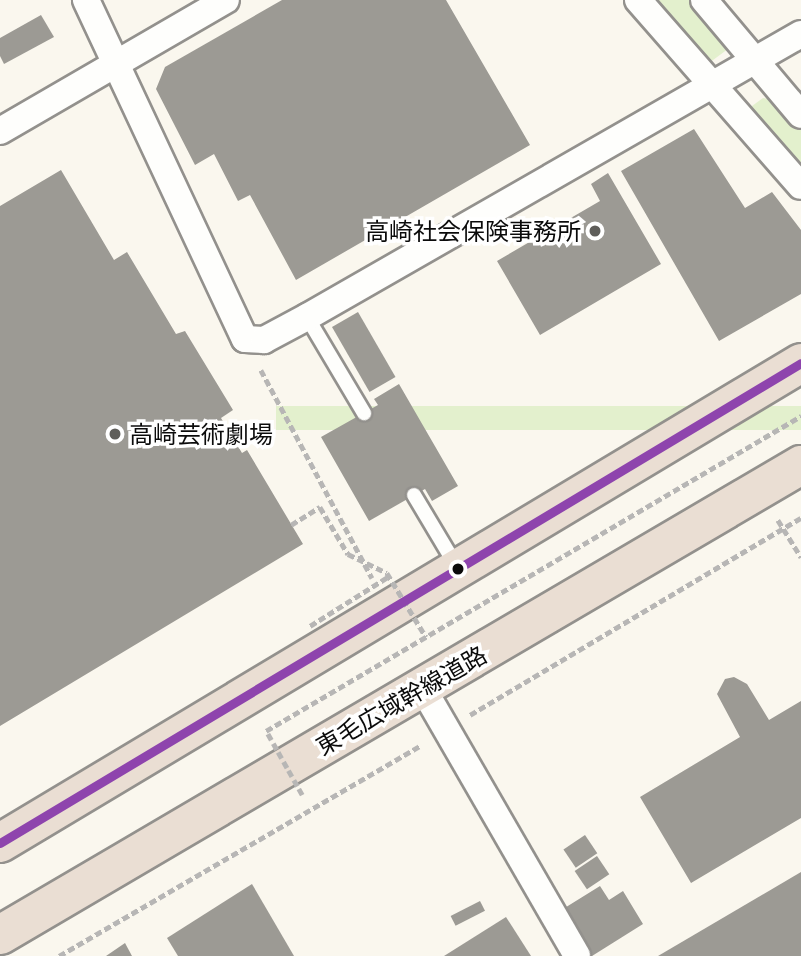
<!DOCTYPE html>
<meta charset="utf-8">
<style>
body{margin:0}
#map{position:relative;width:801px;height:956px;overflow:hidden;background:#faf7ee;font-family:"Playfair Display","Noto Sans JP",serif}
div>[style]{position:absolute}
.green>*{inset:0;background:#e3f0cd;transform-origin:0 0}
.building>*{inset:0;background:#9c9a94;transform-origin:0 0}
.path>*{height:4.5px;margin-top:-2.25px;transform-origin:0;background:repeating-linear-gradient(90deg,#b7b6b5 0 7px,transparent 0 10.5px)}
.roads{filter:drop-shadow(2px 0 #93918d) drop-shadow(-2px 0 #93918d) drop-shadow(0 2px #93918d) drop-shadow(0 -2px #93918d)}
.lane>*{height:14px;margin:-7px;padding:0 7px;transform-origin:7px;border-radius:7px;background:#fefefc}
.street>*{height:26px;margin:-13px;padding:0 13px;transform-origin:13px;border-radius:13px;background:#fefefc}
.highway>*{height:38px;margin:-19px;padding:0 19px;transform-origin:19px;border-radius:19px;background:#eaded3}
.path-bridge>*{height:4.5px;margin-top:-2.25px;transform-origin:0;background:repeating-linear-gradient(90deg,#b7b6b5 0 7px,transparent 0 10.5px)}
.bus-1>*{height:9px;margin:-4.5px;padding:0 4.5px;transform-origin:4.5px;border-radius:4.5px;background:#8e44ad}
.dots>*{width:19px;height:19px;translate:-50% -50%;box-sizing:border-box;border:4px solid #fff;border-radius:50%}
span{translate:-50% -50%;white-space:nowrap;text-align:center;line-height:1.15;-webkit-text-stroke:7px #fff;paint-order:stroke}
.poi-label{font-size:24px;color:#0b0b0b}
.right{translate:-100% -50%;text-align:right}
.left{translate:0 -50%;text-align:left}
.street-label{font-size:24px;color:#0b0b0b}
</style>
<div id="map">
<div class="green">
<div style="clip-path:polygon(654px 0,692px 0,732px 46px,709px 63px)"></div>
<div style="clip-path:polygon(763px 98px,775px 100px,801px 130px,801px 175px,751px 118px,752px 106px)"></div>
<div style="left:801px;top:406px;width:24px;height:525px;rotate:90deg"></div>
</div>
<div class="building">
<div style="clip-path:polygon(282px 0,446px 0,530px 145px,296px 280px,250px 195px,238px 201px,214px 154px,195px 165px,156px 89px,165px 67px)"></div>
<div style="clip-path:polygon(41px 15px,54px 37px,4px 64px,0 56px,0 38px)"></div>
<div style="clip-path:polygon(694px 129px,745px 208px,772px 192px,801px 230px,801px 294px,719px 341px,621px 171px)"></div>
<div style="clip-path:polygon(61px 170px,114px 260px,127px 252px,176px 334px,185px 331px,233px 410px,221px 418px,242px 453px,247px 450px,303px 544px,0 726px,0 206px)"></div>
<div style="clip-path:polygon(608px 173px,661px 264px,540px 335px,497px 261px,600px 201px,591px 184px)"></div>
<div style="left:358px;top:312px;width:75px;height:30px;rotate:60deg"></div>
<div style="clip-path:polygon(399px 384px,458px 486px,432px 501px,425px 489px,369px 521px,321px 437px,378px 405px,374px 399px)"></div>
<div style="clip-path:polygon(734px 677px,747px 684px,769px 720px,801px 701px,801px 818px,691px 883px,640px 797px,740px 737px,717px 694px,725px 679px)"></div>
<div style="left:585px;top:835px;width:22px;height:26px;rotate:56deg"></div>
<div style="left:597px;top:856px;width:22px;height:27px;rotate:56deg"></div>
<div style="clip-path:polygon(801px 872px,801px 956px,658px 956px)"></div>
<div style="clip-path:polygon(252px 884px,294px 956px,178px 956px,167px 938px)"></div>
<div style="clip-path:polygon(600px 886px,609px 900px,623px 891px,643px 924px,592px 956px,563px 909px)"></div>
<div style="left:480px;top:901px;width:11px;height:33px;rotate:63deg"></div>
<div style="clip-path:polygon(506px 917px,531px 956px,444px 956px)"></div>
<div style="clip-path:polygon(125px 943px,132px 956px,106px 956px)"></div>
</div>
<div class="path">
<div style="left:261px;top:370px;width:236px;rotate:61.9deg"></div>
<div style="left:778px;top:520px;width:44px;rotate:58.1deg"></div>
<div style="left:470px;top:715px;width:385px;rotate:-30.8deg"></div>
<div style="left:59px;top:956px;width:419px;rotate:-30.2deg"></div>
</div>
<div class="roads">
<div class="lane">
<div style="left:307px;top:317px;width:112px;rotate:59.3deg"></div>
<div style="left:414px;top:495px;width:84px;rotate:59.2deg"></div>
</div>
<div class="street">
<div style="left:86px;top:0;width:374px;rotate:64.9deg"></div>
<div style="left:245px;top:339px;width:19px;rotate:3deg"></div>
<div style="left:264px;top:340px;width:49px;rotate:-28.1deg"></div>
<div style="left:307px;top:317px;width:569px;rotate:-29.81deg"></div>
<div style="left:638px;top:0;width:247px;rotate:48.8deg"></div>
<div style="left:704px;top:0;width:150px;rotate:49.9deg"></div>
<div style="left:0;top:131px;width:261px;rotate:-30.1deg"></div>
<div style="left:422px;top:687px;width:310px;rotate:60deg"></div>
</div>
<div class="highway">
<div style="left:0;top:843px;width:934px;rotate:-30.93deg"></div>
<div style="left:0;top:935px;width:929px;rotate:-30.4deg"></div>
</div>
</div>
<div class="path-bridge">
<div style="left:291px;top:525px;width:34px;rotate:-32deg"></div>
<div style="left:320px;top:507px;width:55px;rotate:59.2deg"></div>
<div style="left:348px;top:554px;width:43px;rotate:26deg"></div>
<div style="left:387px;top:573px;width:75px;rotate:58.6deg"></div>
<div style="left:310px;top:626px;width:93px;rotate:-32.3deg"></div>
<div style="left:302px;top:795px;width:73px;rotate:-119.4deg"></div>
<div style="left:266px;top:731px;width:621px;rotate:-30.49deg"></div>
</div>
<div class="bus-1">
<div style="left:0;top:843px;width:934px;rotate:-30.93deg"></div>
</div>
<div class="dots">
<div style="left:595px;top:231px;background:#5f5e5a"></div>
<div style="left:115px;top:434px;background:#5f5e5a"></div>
<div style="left:458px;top:569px;background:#0b0b0b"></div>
</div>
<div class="poi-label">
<span class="right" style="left:581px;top:231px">高崎社会保険事務所</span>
<span class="left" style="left:129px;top:434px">高崎芸術劇場</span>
</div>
<div class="street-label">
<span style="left:401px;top:700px;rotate:-30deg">東毛広域幹線道路</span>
</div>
</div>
